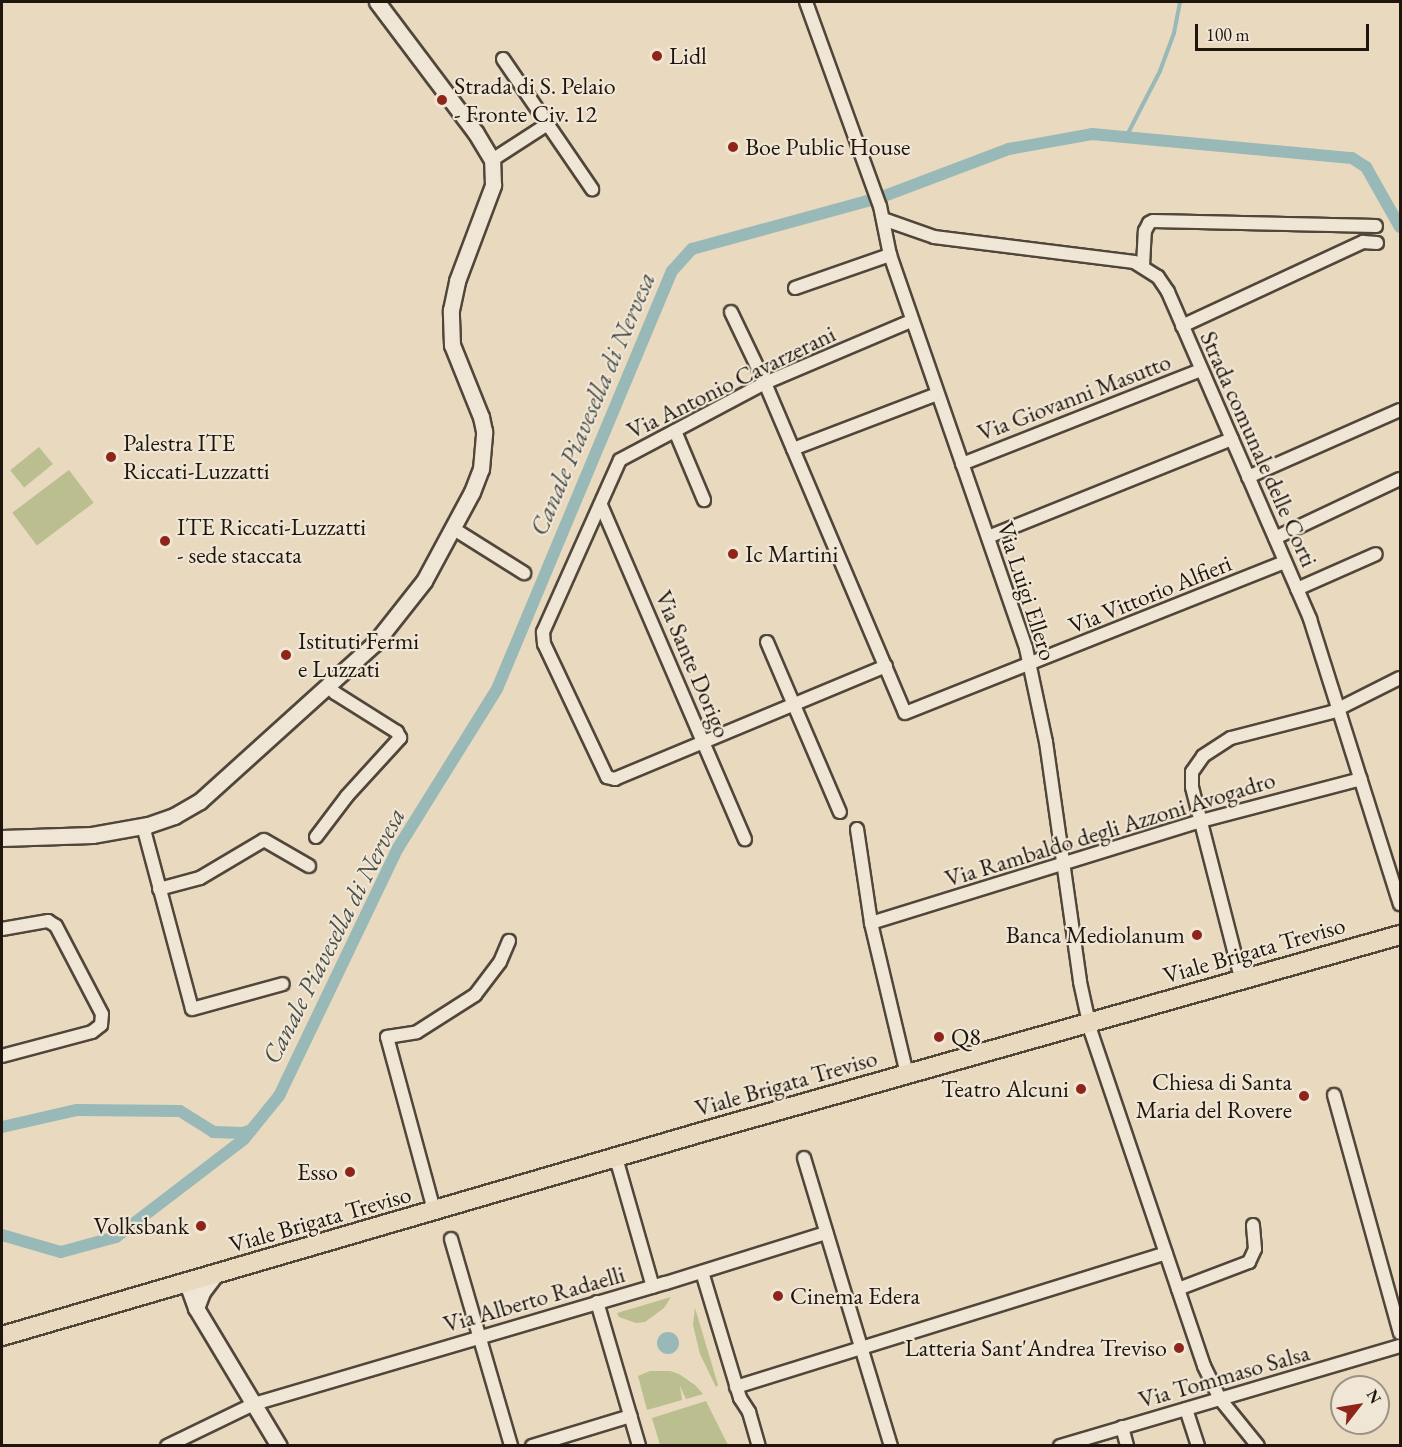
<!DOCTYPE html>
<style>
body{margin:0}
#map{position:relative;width:1402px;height:1447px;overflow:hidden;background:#e8d9bf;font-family:"EB Garamond",serif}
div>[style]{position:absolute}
.green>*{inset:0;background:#bbbe8f;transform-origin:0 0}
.water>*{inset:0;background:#98b9b7}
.round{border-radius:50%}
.stream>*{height:4px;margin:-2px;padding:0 2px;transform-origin:2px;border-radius:2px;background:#98b9b7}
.canal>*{height:12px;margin:-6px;padding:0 6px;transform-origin:6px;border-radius:6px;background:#98b9b7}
.roads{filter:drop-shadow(2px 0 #50463a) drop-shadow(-2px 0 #50463a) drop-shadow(0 2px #50463a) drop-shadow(0 -2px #50463a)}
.minor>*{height:12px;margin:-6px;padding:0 6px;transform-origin:6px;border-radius:6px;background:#f0e6d5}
.tertiary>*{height:15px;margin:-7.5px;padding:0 7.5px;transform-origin:7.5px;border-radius:7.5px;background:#f0e6d5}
.primary>*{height:18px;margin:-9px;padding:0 9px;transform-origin:9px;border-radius:9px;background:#e8d9bf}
.dots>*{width:16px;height:16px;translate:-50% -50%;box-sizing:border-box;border:3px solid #f0e6d5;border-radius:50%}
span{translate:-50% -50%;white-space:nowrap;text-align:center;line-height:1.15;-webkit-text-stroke:4.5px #f0e6d5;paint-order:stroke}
.poi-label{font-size:24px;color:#1e150d}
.left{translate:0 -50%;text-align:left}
.right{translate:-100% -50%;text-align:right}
.street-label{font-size:24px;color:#1e150d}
.water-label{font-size:26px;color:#494e48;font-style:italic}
.frame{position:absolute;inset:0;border:3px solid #1e150d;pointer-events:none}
.north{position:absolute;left:1330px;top:1375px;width:60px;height:60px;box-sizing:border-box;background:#f0e6d5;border:2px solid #9c9285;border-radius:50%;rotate:59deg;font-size:16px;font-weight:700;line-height:24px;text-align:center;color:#1e150d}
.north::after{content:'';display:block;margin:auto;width:21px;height:27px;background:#8f2418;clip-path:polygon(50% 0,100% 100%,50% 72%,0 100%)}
.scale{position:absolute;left:1195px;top:24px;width:174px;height:27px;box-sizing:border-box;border:3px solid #1e150d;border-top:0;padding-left:8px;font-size:18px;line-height:21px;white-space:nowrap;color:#1e150d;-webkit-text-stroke:4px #f0e6d5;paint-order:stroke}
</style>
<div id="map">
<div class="green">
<div style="left:39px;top:447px;width:22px;height:37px;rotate:51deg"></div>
<div style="left:69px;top:470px;width:41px;height:71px;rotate:53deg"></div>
<div style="clip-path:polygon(671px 1297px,664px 1308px,645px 1322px,636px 1323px,619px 1317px,617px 1313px)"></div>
<div style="clip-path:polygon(695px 1308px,718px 1385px,716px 1387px,700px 1354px,693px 1325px)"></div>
<div style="clip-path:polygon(650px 1371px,670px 1371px,679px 1374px,695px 1385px,703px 1394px,686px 1399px,680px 1386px,682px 1400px,647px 1410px,638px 1376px)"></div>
<div style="clip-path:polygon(706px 1401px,728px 1445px,660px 1445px,652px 1418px)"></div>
</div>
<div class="water">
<div class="round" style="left:657px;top:1332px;width:22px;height:22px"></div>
</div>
<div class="stream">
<div style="left:1126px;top:137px;width:74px;rotate:-62.7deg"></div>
<div style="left:1160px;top:71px;width:40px;rotate:-69.8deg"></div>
<div style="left:1174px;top:33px;width:32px;rotate:-79deg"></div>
</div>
<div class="canal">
<div style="left:2px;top:1127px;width:77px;rotate:-12.8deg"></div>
<div style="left:77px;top:1110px;width:103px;rotate:0.6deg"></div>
<div style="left:180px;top:1111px;width:39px;rotate:32deg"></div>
<div style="left:213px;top:1132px;width:30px;rotate:2deg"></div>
<div style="left:243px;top:1133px;width:9px;rotate:-21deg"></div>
<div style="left:2px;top:1235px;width:61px;rotate:16.1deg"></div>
<div style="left:61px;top:1252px;width:57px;rotate:-15.3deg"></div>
<div style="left:116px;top:1237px;width:161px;rotate:-37.4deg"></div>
<div style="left:244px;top:1139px;width:55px;rotate:-50.9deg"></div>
<div style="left:279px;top:1096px;width:275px;rotate:-64.4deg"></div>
<div style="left:398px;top:848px;width:187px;rotate:-58.1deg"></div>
<div style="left:497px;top:689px;width:453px;rotate:-67.3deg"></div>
<div style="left:672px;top:271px;width:30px;rotate:-48deg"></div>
<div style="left:692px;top:249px;width:194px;rotate:-15.3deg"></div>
<div style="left:879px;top:198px;width:139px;rotate:-20.7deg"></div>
<div style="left:1009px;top:149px;width:84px;rotate:-10.2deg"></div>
<div style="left:1092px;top:134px;width:261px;rotate:5.3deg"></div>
<div style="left:1352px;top:158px;width:17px;rotate:33deg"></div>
<div style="left:1366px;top:167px;width:69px;rotate:60.5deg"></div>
</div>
<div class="roads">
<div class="minor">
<div style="left:806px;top:2px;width:217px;rotate:70.1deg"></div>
<div style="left:880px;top:206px;width:50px;rotate:78.5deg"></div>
<div style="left:890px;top:255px;width:416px;rotate:70.9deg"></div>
<div style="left:1026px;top:648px;width:96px;rotate:78deg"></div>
<div style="left:1046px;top:742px;width:242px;rotate:81.9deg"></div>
<div style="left:1080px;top:982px;width:51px;rotate:77.6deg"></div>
<div style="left:1091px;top:1032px;width:353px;rotate:71.3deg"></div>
<div style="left:1204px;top:1366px;width:37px;rotate:64deg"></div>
<div style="left:1220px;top:1399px;width:60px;rotate:51deg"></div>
<div style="left:503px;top:59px;width:158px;rotate:55.6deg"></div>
<div style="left:492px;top:160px;width:64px;rotate:-32.9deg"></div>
<div style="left:883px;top:219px;width:54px;rotate:19.4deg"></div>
<div style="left:934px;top:237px;width:202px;rotate:7.1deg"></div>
<div style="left:1134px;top:262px;width:28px;rotate:32deg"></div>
<div style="left:1158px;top:277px;width:18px;rotate:56deg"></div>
<div style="left:1168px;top:292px;width:357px;rotate:66.5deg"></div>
<div style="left:1310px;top:619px;width:299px;rotate:72.5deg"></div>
<div style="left:1143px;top:266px;width:35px;rotate:-87deg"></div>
<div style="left:1145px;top:231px;width:9px;rotate:-63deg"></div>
<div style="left:1149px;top:223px;width:4px;rotate:-27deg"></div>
<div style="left:1153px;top:221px;width:223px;rotate:1.3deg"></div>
<div style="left:795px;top:288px;width:101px;rotate:-19.2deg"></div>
<div style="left:731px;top:312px;width:79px;rotate:64.4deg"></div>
<div style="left:765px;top:383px;width:358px;rotate:67deg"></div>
<div style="left:905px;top:713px;width:409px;rotate:-21.7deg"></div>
<div style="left:1182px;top:326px;width:200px;rotate:-24.9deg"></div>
<div style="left:1363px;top:242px;width:14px;rotate:4deg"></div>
<div style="left:675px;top:431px;width:75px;rotate:67.2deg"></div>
<div style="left:793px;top:449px;width:154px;rotate:-20.9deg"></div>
<div style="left:962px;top:464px;width:257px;rotate:-21.5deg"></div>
<div style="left:1248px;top:477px;width:166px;rotate:-23.8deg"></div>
<div style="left:601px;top:505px;width:364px;rotate:66.7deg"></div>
<div style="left:454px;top:529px;width:83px;rotate:32.2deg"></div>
<div style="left:988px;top:537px;width:263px;rotate:-21.9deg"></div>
<div style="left:1275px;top:538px;width:138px;rotate:-25.3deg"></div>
<div style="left:1297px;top:589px;width:86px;rotate:-23.9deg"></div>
<div style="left:767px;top:642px;width:185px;rotate:66.8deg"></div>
<div style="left:886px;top:666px;width:294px;rotate:157.4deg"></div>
<div style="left:615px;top:779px;width:8px;rotate:-166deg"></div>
<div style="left:607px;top:777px;width:147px;rotate:-115.3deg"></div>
<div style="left:544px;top:644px;width:12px;rotate:-95deg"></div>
<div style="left:543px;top:632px;width:188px;rotate:-65.9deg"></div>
<div style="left:620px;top:460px;width:164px;rotate:-28deg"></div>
<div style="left:765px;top:383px;width:159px;rotate:-23deg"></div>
<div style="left:143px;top:826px;width:189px;rotate:75deg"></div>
<div style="left:192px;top:1009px;width:94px;rotate:-15.4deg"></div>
<div style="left:857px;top:829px;width:95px;rotate:81.5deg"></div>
<div style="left:871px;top:923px;width:155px;rotate:76.6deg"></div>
<div style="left:316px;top:837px;width:51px;rotate:-52.9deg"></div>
<div style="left:347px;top:796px;width:79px;rotate:-47.6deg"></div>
<div style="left:400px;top:738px;width:7px;rotate:-117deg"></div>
<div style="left:397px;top:732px;width:73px;rotate:-147.8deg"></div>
<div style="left:335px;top:693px;width:8px;rotate:-135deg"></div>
<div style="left:159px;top:889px;width:42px;rotate:-15deg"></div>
<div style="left:200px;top:878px;width:74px;rotate:-30.7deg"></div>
<div style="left:264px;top:840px;width:52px;rotate:30deg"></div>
<div style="left:871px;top:923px;width:345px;rotate:-17.2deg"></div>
<div style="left:1201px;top:821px;width:165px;rotate:-14.7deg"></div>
<div style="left:2px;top:929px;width:47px;rotate:-9.9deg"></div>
<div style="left:48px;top:921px;width:9px;rotate:32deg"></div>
<div style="left:56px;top:926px;width:99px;rotate:62.4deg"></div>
<div style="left:102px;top:1014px;width:11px;rotate:95deg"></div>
<div style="left:101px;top:1025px;width:11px;rotate:142deg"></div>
<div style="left:92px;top:1032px;width:93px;rotate:165.1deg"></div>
<div style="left:1241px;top:978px;width:197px;rotate:-104.4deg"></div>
<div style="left:1192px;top:787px;width:15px;rotate:-90deg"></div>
<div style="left:1192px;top:772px;width:19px;rotate:-55deg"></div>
<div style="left:1203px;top:756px;width:33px;rotate:-33deg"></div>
<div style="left:1231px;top:738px;width:104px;rotate:-14.4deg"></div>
<div style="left:1332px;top:712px;width:76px;rotate:-26.6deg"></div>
<div style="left:1334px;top:1095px;width:247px;rotate:74.5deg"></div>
<div style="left:616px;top:1158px;width:134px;rotate:74deg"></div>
<div style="left:804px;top:1158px;width:301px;rotate:73.2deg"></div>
<div style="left:434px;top:1210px;width:179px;rotate:-105.2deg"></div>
<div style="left:387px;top:1037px;width:30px;rotate:-9deg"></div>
<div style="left:417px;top:1032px;width:69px;rotate:-32.5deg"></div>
<div style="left:475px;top:995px;width:41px;rotate:-52.9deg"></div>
<div style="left:500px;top:962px;width:23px;rotate:-67deg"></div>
<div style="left:451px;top:1239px;width:216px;rotate:73.8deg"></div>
<div style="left:702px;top:1272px;width:132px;rotate:73.2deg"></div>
<div style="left:740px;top:1398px;width:17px;rotate:57deg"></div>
<div style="left:749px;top:1412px;width:35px;rotate:74deg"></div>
<div style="left:1178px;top:1289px;width:76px;rotate:-20.8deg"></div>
<div style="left:1249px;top:1262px;width:14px;rotate:-65deg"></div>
<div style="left:1255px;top:1249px;width:24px;rotate:-95deg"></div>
<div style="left:597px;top:1302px;width:150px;rotate:73.7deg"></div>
<div style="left:736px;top:1387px;width:450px;rotate:-17.3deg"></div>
<div style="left:1186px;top:1409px;width:39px;rotate:72deg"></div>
<div style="left:1122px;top:1427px;width:20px;rotate:75deg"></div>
<div style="left:167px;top:1446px;width:97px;rotate:-25.8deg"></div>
<div style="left:254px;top:1404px;width:429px;rotate:-16.4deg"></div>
<div style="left:666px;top:1283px;width:168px;rotate:-17.4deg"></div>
<div style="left:532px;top:1446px;width:103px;rotate:-16.9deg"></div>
<div style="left:1060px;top:1446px;width:354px;rotate:-16.4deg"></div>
</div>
<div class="tertiary">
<div style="left:2px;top:838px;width:90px;rotate:-1.9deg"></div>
<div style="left:92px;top:835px;width:57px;rotate:-10.1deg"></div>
<div style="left:148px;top:825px;width:28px;rotate:-19deg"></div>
<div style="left:174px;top:816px;width:30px;rotate:-30deg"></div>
<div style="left:200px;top:801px;width:236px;rotate:-42.1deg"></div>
<div style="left:375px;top:643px;width:79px;rotate:-51.7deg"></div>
<div style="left:424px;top:581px;width:101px;rotate:-61.7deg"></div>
<div style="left:472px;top:492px;width:25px;rotate:-69deg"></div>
<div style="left:481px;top:469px;width:38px;rotate:-85deg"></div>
<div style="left:484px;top:431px;width:14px;rotate:-102deg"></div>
<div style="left:481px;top:417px;width:78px;rotate:-111.9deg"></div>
<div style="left:452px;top:345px;width:35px;rotate:-92deg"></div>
<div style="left:451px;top:310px;width:30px;rotate:-78deg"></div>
<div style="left:457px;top:281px;width:103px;rotate:-69.4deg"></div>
<div style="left:493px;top:185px;width:25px;rotate:-92deg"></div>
<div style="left:492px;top:160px;width:33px;rotate:-121deg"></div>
<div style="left:475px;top:132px;width:163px;rotate:-127deg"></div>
<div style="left:187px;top:1283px;width:27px;rotate:70deg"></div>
<div style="left:196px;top:1308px;width:161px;rotate:59deg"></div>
<div style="left:196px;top:1308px;width:17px;rotate:-69deg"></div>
<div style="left:202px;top:1292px;width:21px;rotate:-53deg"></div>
</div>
<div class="primary">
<div style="left:2px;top:1336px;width:736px;rotate:-16.24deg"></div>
<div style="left:709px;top:1130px;width:718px;rotate:-15.76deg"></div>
</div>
</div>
<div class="dots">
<div style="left:657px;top:56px;background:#8f2418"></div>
<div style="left:442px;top:100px;background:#8f2418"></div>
<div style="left:733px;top:147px;background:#8f2418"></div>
<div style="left:111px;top:457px;background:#8f2418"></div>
<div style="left:165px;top:541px;background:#8f2418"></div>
<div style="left:733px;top:554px;background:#8f2418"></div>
<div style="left:286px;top:655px;background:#8f2418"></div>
<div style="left:1197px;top:935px;background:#8f2418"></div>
<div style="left:939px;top:1037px;background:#8f2418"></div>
<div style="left:1081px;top:1089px;background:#8f2418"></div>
<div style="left:1304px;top:1096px;background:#8f2418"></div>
<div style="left:350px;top:1172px;background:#8f2418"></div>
<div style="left:201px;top:1226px;background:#8f2418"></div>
<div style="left:778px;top:1296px;background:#8f2418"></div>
<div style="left:1179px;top:1348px;background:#8f2418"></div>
</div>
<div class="poi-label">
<span class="left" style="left:669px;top:56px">Lidl</span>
<span class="left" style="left:454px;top:100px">Strada di S. Pelaio<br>- Fronte Civ. 12</span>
<span class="left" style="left:745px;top:147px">Boe Public House</span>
<span class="left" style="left:123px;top:457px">Palestra ITE<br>Riccati-Luzzatti</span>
<span class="left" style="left:177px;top:541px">ITE Riccati-Luzzatti<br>- sede staccata</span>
<span class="left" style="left:745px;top:554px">Ic Martini</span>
<span class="left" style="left:298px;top:655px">Istituti Fermi<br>e Luzzati</span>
<span class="right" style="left:1185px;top:935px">Banca Mediolanum</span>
<span class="left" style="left:951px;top:1037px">Q8</span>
<span class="right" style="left:1292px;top:1096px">Chiesa di Santa<br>Maria del Rovere</span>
<span class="right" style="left:1069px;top:1089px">Teatro Alcuni</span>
<span class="right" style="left:338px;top:1172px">Esso</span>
<span class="right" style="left:189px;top:1226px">Volksbank</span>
<span class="left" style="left:790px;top:1296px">Cinema Edera</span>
<span class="right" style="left:1167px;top:1348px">Latteria Sant'Andrea Treviso</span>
</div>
<div class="street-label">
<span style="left:731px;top:382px;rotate:-26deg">Via Antonio Cavarzerani</span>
<span style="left:1074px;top:397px;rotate:-21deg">Via Giovanni Masutto</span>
<span style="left:1259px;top:449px;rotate:66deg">Strada comunale delle Corti</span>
<span style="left:1027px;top:591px;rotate:72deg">Via Luigi Ellero</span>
<span style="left:1150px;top:594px;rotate:-22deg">Via Vittorio Alfieri</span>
<span style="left:693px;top:664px;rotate:67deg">Via Sante Dorigo</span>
<span style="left:1110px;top:829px;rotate:-17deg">Via Rambaldo degli Azzoni Avogadro</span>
<span style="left:1254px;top:950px;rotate:-16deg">Viale Brigata Treviso</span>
<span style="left:786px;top:1083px;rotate:-16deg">Viale Brigata Treviso</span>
<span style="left:320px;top:1219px;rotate:-16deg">Viale Brigata Treviso</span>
<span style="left:534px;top:1299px;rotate:-16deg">Via Alberto Radaelli</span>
<span style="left:1224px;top:1376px;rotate:-16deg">Via Tommaso Salsa</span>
</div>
<div class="water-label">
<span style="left:593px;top:404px;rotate:-67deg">Canale Piavesella di Nervesa</span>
<span style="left:334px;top:936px;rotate:-63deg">Canale Piavesella di Nervesa</span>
</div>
<div class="frame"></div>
<div class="north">N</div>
<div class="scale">100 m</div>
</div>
